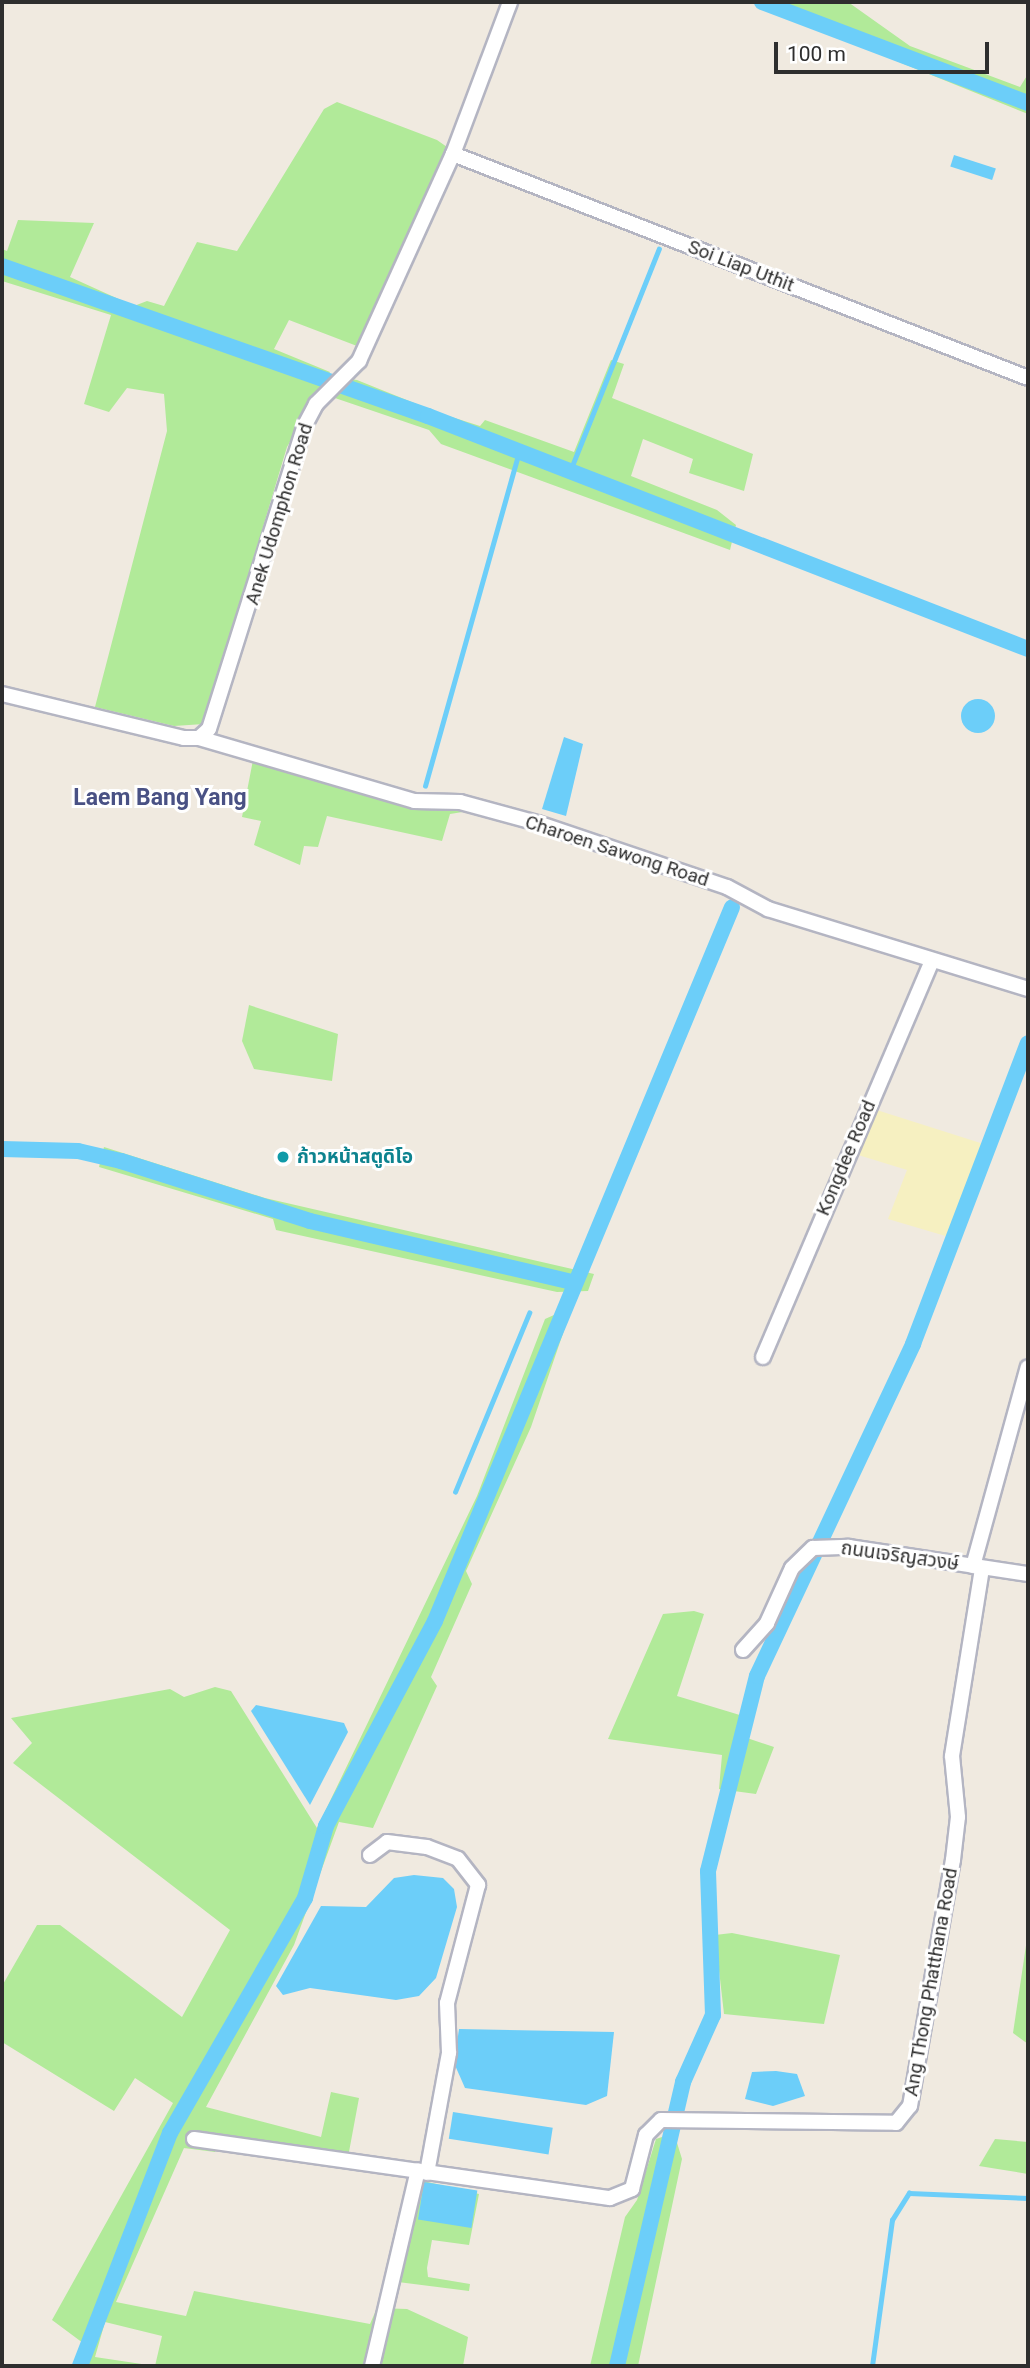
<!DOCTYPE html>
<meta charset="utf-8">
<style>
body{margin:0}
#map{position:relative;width:1030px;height:2368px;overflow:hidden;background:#f0eae0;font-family:Roboto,"Noto Sans Thai",sans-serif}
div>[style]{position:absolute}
.green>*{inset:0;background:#b1ea99}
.sand>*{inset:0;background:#f6f0c1}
.water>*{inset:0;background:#6ccef9;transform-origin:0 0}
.round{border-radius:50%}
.stream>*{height:4.5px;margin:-2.25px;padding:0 2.25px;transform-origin:2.25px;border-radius:2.25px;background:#6ccef9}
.canal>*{height:16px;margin:-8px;padding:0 8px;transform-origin:8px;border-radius:8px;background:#6ccef9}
.roads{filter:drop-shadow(2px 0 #b4b5c2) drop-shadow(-2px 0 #b4b5c2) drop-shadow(0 2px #b4b5c2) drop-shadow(0 -2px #b4b5c2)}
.minor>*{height:14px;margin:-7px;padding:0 7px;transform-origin:7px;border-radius:7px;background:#fff}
.dots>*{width:19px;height:19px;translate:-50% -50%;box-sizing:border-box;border:4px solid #fff;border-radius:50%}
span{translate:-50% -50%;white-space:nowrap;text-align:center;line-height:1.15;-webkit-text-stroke:6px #fff;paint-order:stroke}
.street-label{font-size:19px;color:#2e2e2e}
.culture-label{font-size:19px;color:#0d838f;font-weight:700}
.left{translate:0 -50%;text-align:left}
.quarter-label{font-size:23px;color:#495184;font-weight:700}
.frame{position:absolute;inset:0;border:4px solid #2e2e2e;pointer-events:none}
.scale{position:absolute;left:774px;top:42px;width:215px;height:32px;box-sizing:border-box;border:4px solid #2e2e2e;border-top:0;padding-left:9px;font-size:21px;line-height:24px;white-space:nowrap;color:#2e2e2e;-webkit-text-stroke:5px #fff;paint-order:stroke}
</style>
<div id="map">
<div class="green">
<div style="clip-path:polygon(750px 2px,848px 2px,910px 46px,1020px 87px,1028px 74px,1028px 114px)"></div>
<div style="clip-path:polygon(337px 102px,437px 140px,447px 147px,443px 160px,357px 346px,289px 320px,274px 349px,330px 372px,287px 447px,204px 724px,174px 726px,95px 707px,167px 431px,164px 394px,127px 388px,109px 412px,84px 404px,111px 315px,2px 281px,2px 249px,7px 251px,18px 220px,94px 223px,70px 277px,134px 306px,147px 301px,164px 306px,197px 242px,237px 251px,324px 109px)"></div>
<div style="clip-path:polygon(611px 360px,624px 364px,612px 398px,753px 454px,744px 491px,689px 473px,693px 459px,643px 439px,631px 476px,717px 510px,736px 525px,730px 550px,441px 444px,429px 430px,332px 397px,350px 379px,357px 380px,439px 413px,480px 426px,485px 420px,574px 452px)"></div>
<div style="clip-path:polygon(253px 760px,447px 805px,469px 811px,450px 814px,442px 841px,327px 816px,318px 847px,304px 846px,300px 865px,254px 845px,261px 821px,242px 817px)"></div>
<div style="clip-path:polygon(249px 1005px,338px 1034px,332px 1081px,254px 1069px,242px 1041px)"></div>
<div style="clip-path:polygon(104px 1147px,265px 1198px,594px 1274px,588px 1291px,557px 1292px,276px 1230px,273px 1219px,99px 1167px)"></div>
<div style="clip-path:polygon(evenodd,572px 1307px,531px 1427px,466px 1571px,472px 1584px,431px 1677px,437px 1686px,373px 1828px,339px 1822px,294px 1945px,206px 2107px,321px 2137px,331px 2092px,359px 2098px,346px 2168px,265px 2158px,221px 2143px,215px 2152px,184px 2148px,116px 2302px,186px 2316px,194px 2291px,370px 2324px,377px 2308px,407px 2309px,468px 2337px,463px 2366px,75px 2366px,83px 2343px,52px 2320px,173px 2103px,135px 2078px,114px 2111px,2px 2042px,2px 1986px,37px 1925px,60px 1925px,182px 2017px,230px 1930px,13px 1763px,32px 1743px,11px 1718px,170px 1689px,184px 1697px,215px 1687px,231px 1691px,317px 1828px,477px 1496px,545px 1319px,572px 1307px,105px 2322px,162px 2336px,155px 2366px,95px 2357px,105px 2322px)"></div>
<div style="clip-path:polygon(694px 1611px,704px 1614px,677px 1696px,753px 1719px,747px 1738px,774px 1747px,756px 1794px,719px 1789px,722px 1755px,608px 1739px,663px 1614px)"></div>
<div style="clip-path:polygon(1028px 1932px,1028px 2044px,1013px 2033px)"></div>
<div style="clip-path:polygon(732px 1933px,840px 1955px,824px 2024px,724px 2014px,715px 1935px)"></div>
<div style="clip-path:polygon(674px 2133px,682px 2159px,638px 2366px,590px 2366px,625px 2217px,637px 2200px,656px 2139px)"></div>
<div style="clip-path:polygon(995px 2139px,1028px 2142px,1028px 2174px,979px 2166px)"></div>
<div style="clip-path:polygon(419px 2180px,479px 2194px,469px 2245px,432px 2240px,427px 2268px,428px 2277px,470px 2284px,469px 2291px,398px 2282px)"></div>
</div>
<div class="sand">
<div style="clip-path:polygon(861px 1105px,993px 1147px,959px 1240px,888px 1219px,907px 1170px,842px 1150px)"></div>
</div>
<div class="water">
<div style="left:954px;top:155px;width:44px;height:12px;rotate:18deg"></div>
<div class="round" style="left:961px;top:699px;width:34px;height:34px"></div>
<div style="clip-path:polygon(564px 737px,583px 744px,566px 816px,542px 809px)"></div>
<div style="clip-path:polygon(256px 1705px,344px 1723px,348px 1732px,310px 1805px,251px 1711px)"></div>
<div style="clip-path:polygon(414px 1875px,443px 1878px,454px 1889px,457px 1907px,436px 1978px,419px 1996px,396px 2000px,310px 1988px,283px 1995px,276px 1986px,321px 1906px,366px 1907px,394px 1878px)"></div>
<div style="clip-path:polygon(459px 2029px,614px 2032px,607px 2096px,586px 2105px,465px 2088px,454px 2063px)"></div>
<div style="clip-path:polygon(776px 2071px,797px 2074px,805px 2096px,773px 2106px,745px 2099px,752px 2072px)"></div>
<div style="left:453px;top:2112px;width:101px;height:27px;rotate:9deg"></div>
<div style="left:424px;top:2182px;width:54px;height:38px;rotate:9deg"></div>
</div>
<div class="stream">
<div style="left:570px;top:471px;width:239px;rotate:-68.2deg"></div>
<div style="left:425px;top:786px;width:348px;rotate:-74.3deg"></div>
<div style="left:455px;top:1492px;width:194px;rotate:-67.5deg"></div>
<div style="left:872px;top:2366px;width:147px;rotate:-82.2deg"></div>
<div style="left:892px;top:2220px;width:32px;rotate:-58deg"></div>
<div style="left:909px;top:2193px;width:119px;rotate:2.4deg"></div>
</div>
<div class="canal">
<div style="left:762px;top:2px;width:285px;rotate:20.8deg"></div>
<div style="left:2px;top:266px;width:452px;rotate:19.4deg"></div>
<div style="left:428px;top:416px;width:644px;rotate:21.22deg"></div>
<div style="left:2px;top:1149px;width:76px;rotate:1.5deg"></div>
<div style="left:78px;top:1151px;width:44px;rotate:13.1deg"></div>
<div style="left:121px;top:1161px;width:198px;rotate:17.6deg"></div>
<div style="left:310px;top:1221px;width:270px;rotate:13.1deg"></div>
<div style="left:80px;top:2366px;width:250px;rotate:-68.9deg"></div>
<div style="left:170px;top:2133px;width:271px;rotate:-60.1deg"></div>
<div style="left:305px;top:1898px;width:75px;rotate:-73.7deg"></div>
<div style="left:326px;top:1826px;width:232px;rotate:-62deg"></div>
<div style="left:435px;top:1621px;width:773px;rotate:-67.41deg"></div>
<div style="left:617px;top:2366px;width:292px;rotate:-76.9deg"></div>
<div style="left:683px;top:2082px;width:73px;rotate:-65.9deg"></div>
<div style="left:713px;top:2015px;width:144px;rotate:-92deg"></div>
<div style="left:708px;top:1871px;width:201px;rotate:-75.9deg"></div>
<div style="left:757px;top:1676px;width:367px;rotate:-64.8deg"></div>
<div style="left:913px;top:1344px;width:322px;rotate:-69.1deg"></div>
</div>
<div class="roads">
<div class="minor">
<div style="left:453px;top:154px;width:617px;rotate:21.28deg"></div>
<div style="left:2px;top:694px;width:187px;rotate:13.6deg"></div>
<div style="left:184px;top:738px;width:15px"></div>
<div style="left:199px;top:738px;width:13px;rotate:-42deg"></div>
<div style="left:209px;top:729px;width:319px;rotate:-72.5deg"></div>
<div style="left:305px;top:425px;width:24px;rotate:-62deg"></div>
<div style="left:316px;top:404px;width:61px;rotate:-45deg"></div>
<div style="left:359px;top:361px;width:227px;rotate:-65.6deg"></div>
<div style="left:453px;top:154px;width:162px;rotate:-69.4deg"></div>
<div style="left:199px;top:738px;width:224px;rotate:16.3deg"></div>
<div style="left:414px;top:801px;width:46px;rotate:1.2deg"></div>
<div style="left:460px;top:802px;width:80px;rotate:15.3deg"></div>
<div style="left:537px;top:823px;width:200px;rotate:18.6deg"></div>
<div style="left:727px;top:887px;width:47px;rotate:28.2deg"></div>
<div style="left:768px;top:909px;width:272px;rotate:17.1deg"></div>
<div style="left:763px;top:1357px;width:431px;rotate:-66.9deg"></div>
<div style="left:973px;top:1566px;width:206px;rotate:-74.6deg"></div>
<div style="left:743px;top:1650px;width:36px;rotate:-48deg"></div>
<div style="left:767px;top:1623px;width:60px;rotate:-65.6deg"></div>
<div style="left:792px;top:1568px;width:29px;rotate:-44deg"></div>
<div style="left:813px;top:1548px;width:36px;rotate:-2deg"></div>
<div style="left:849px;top:1547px;width:181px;rotate:8.6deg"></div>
<div style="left:370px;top:1855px;width:21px;rotate:-37deg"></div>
<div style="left:387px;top:1842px;width:40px;rotate:7.1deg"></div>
<div style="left:427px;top:1847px;width:33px;rotate:21deg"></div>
<div style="left:458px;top:1859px;width:33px;rotate:52deg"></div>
<div style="left:478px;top:1885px;width:122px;rotate:104.7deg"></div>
<div style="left:447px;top:2003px;width:50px;rotate:87.7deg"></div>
<div style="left:449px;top:2053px;width:122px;rotate:100.4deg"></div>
<div style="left:194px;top:2139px;width:420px;rotate:8.1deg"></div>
<div style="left:610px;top:2198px;width:24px;rotate:-22deg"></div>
<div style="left:632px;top:2189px;width:56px;rotate:-75.5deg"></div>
<div style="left:646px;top:2135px;width:21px;rotate:-45deg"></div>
<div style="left:661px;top:2120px;width:235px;rotate:0.7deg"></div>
<div style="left:896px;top:2123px;width:22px;rotate:-51deg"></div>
<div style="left:910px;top:2106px;width:250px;rotate:-80.1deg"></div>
<div style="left:953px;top:1860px;width:43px;rotate:-83.4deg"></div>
<div style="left:958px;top:1817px;width:61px;rotate:-95.6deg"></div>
<div style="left:952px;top:1756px;width:190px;rotate:-80.9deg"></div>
<div style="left:372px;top:2366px;width:201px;rotate:-76.8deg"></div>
</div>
</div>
<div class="dots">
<div style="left:283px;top:1157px;background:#0f9aa8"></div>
</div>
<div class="street-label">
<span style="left:741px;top:266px;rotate:21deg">Soi Liap Uthit</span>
<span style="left:279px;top:514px;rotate:-73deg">Anek Udomphon Road</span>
<span style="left:617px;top:851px;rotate:18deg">Charoen Sawong Road</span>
<span style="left:846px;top:1158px;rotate:-67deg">Kongdee Road</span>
<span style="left:900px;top:1556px;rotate:8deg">ถนนเจริญสวงษ์</span>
<span style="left:931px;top:1982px;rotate:-80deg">Ang Thong Phatthana Road</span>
</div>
<div class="culture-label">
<span class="left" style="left:297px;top:1157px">ก้าวหน้าสตูดิโอ</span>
</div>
<div class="quarter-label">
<span style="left:160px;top:798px">Laem Bang Yang</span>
</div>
<div class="frame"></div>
<div class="scale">100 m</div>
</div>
